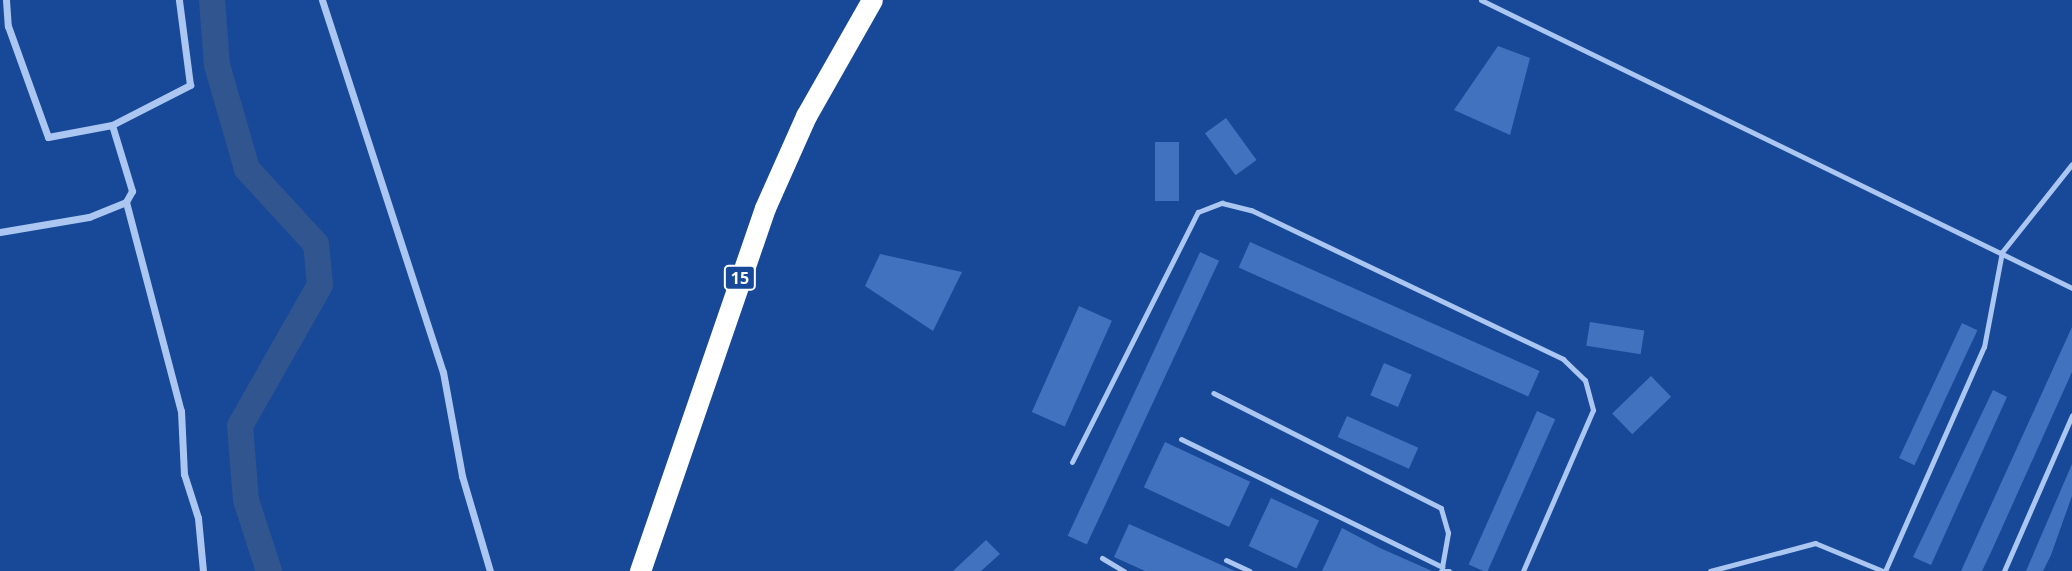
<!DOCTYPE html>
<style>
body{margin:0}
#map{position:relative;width:2072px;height:571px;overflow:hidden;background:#184998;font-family:"Noto Sans",sans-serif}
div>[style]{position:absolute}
.river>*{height:26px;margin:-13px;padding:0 13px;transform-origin:13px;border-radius:13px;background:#31558f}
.building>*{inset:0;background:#4072bf;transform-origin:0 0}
.lane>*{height:5px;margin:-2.5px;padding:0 2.5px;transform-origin:2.5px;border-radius:2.5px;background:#abc7f1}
.street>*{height:7px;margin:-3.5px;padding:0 3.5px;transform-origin:3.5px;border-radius:3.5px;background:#abc7f1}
.highway>*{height:21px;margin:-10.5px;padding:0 10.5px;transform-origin:10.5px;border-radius:10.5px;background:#fff}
span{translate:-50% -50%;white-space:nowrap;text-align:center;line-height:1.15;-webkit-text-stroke:5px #184998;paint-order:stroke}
.shield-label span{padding:2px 5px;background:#184998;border:2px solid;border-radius:5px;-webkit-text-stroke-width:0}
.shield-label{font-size:16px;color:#fff;font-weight:700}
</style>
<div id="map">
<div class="river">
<div style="left:212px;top:0;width:65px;rotate:85.6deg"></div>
<div style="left:217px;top:65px;width:108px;rotate:73.9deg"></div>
<div style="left:247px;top:169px;width:102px;rotate:47.4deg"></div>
<div style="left:316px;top:244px;width:41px;rotate:84.4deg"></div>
<div style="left:320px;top:285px;width:162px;rotate:119.6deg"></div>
<div style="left:240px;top:426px;width:74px;rotate:85.4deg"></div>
<div style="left:246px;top:500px;width:75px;rotate:72.1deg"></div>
</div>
<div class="building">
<div style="clip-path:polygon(1498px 46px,1530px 58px,1510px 135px,1454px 110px)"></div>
<div style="left:1226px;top:118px;width:52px;height:26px;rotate:54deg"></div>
<div style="left:1155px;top:142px;width:24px;height:59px"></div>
<div style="left:1250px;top:242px;width:317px;height:28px;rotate:24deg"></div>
<div style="left:1200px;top:252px;width:21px;height:313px;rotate:25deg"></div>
<div style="clip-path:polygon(880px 254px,962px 272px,933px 331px,865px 286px)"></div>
<div style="left:1079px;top:306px;width:36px;height:116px;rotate:24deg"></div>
<div style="left:1590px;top:322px;width:55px;height:24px;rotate:9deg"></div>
<div style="left:1962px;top:323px;width:17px;height:149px;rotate:25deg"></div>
<div style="clip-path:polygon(2072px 327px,2072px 372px,1992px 550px,1982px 571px,1961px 571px)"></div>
<div style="left:1384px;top:363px;width:30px;height:35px;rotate:23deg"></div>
<div style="left:1651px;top:376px;width:29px;height:54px;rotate:46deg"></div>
<div style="clip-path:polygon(1993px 390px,2007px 397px,1931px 565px,1913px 557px)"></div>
<div style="left:1537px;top:411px;width:20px;height:168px;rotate:24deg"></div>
<div style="left:1347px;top:416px;width:78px;height:23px;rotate:24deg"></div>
<div style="left:1165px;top:442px;width:94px;height:50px;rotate:25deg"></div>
<div style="clip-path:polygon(2072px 464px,2072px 496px,2051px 555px,2043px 571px,2026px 571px)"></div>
<div style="left:1271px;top:498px;width:53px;height:53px;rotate:25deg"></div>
<div style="clip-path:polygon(1129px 524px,1235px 571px,1145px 571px,1114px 557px)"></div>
<div style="clip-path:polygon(1342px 528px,1380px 548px,1432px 571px,1322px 571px)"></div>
<div style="clip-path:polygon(986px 540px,1000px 554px,981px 571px,953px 571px)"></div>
</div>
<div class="lane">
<div style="left:1481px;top:0;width:657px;rotate:25.98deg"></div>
<div style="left:1181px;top:439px;width:291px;rotate:26.1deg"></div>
<div style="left:1442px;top:567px;width:35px;rotate:-80deg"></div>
<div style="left:1448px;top:533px;width:26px;rotate:-106deg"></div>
<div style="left:1441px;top:508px;width:255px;rotate:-153.2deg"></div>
<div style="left:1072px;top:462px;width:280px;rotate:-63.3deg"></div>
<div style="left:1198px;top:212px;width:26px;rotate:-21deg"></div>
<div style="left:1222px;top:203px;width:30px;rotate:14deg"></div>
<div style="left:1251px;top:210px;width:346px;rotate:25.5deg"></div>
<div style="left:1563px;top:359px;width:30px;rotate:44deg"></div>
<div style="left:1585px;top:380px;width:31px;rotate:75deg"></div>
<div style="left:1593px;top:410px;width:176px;rotate:113.5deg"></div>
<div style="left:1102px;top:558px;width:26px;rotate:31deg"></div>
<div style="left:1226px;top:560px;width:26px;rotate:25deg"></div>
<div style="left:1441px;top:571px;width:8px"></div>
<div style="left:1710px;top:571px;width:109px;rotate:-14.9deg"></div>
<div style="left:1815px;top:543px;width:74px;rotate:22.4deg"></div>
<div style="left:1885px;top:571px;width:245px;rotate:-66.2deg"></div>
<div style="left:1984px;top:347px;width:97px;rotate:-79.3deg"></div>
<div style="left:2002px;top:252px;width:112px;rotate:-51.5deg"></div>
<div style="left:2004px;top:571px;width:170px;rotate:-66.4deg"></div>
</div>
<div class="street">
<div style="left:6px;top:0;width:26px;rotate:86deg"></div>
<div style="left:8px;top:26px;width:118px;rotate:70.2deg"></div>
<div style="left:48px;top:137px;width:65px;rotate:-10.6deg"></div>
<div style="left:112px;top:125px;width:88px;rotate:-27.1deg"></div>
<div style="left:190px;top:85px;width:86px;rotate:-97.4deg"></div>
<div style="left:322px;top:0;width:391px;rotate:72deg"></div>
<div style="left:443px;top:372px;width:106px;rotate:79.6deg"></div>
<div style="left:462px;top:476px;width:99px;rotate:73.6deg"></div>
<div style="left:112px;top:125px;width:69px;rotate:73.1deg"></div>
<div style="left:132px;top:191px;width:13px;rotate:119deg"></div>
<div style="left:126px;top:202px;width:216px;rotate:75.3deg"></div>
<div style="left:181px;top:411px;width:63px;rotate:87.3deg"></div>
<div style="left:184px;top:474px;width:46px;rotate:72.3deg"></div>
<div style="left:198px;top:518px;width:53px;rotate:84.6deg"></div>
<div style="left:0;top:232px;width:90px;rotate:-9.6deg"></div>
<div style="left:89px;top:217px;width:40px;rotate:-22deg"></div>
</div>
<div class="highway">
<div style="left:640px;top:571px;width:384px;rotate:-71deg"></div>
<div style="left:765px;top:208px;width:101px;rotate:-66deg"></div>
<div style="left:806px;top:116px;width:133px;rotate:-60.4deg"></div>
</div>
<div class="shield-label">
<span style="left:740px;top:278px">15</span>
</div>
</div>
